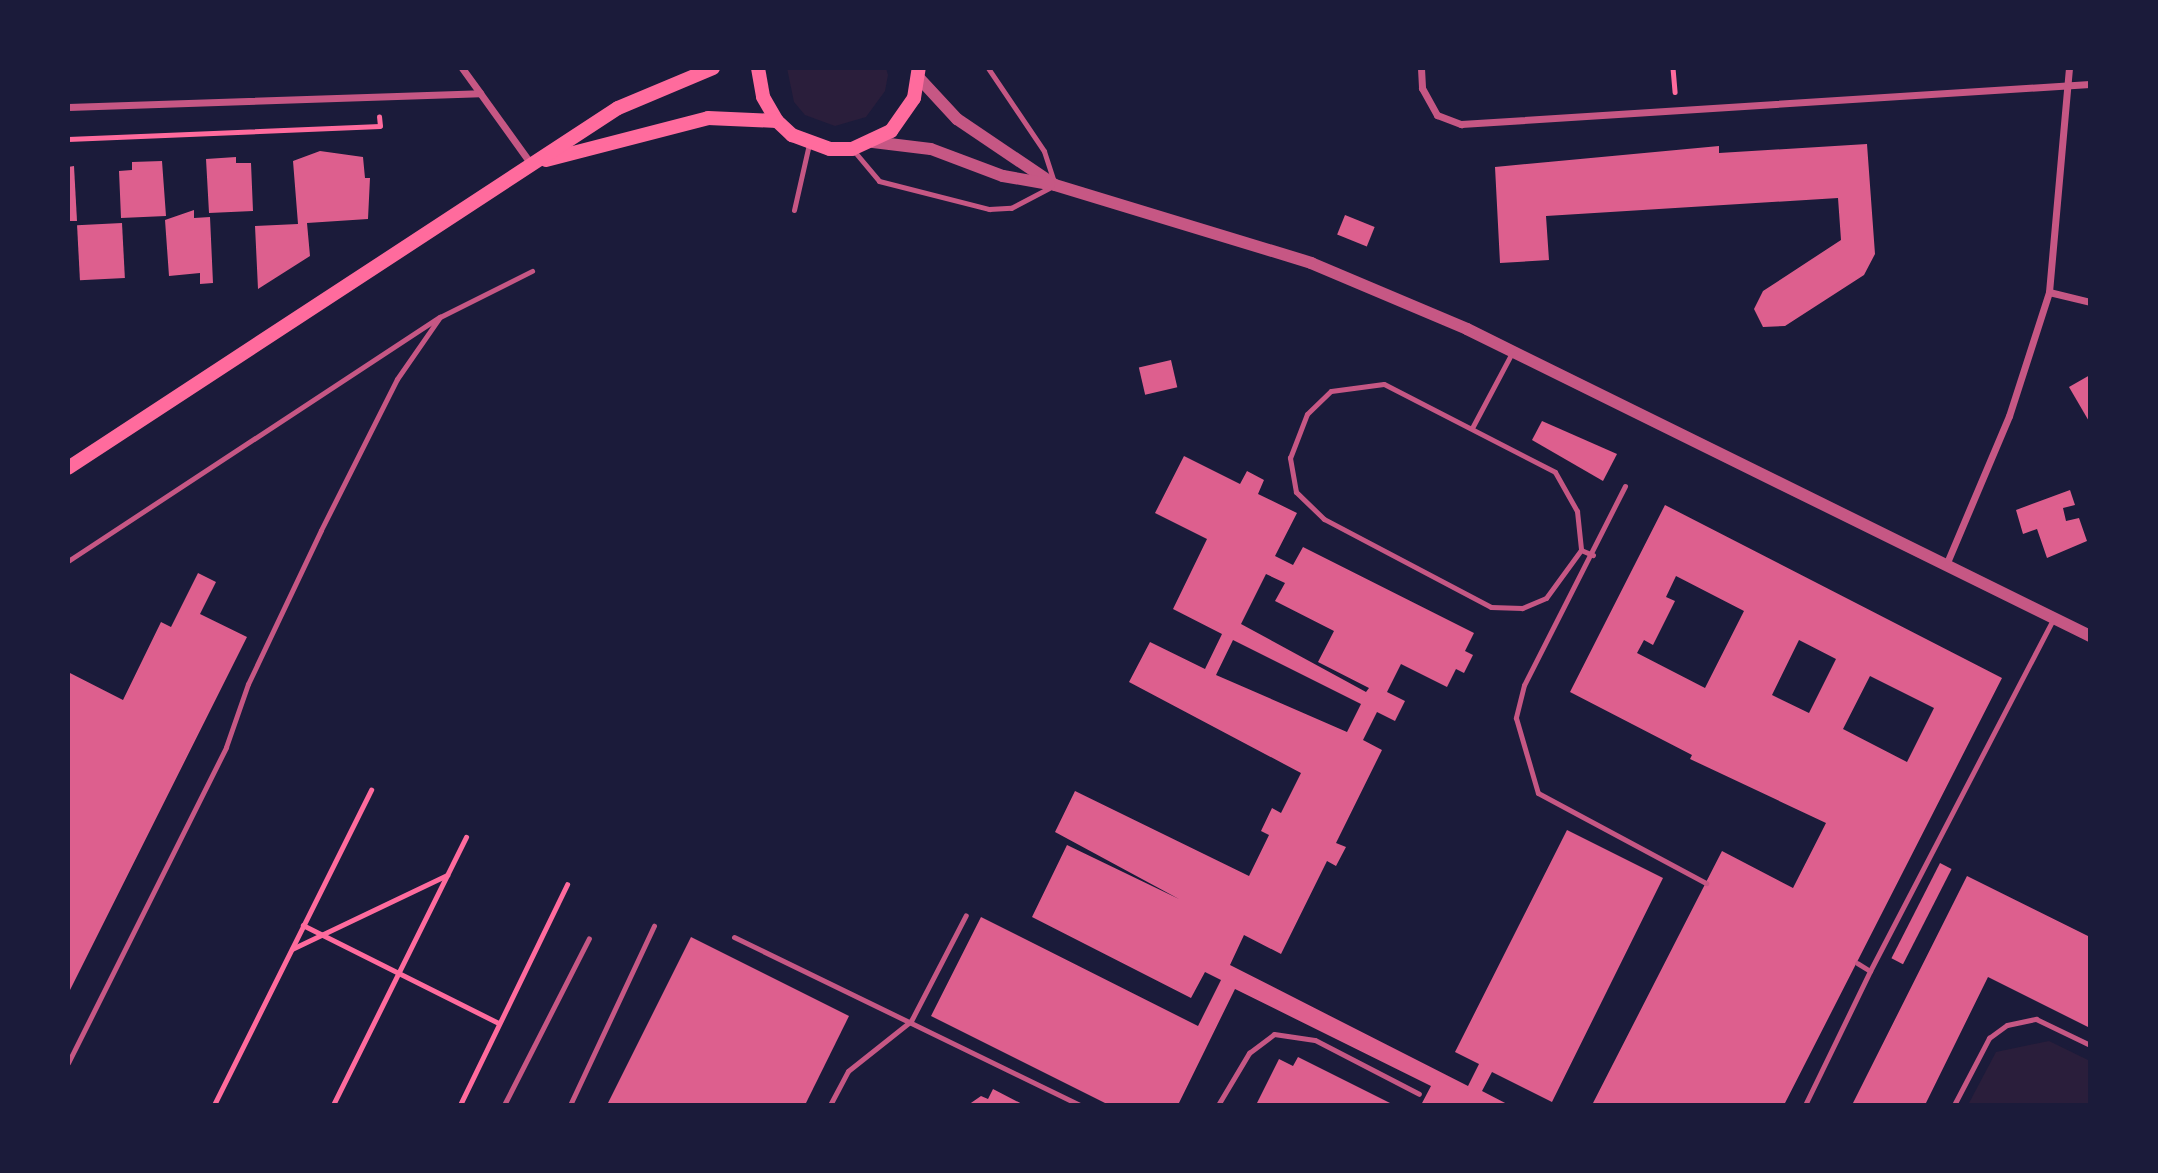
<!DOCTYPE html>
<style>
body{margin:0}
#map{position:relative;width:2158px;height:1173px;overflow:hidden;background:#1b1b3a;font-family:Lato,sans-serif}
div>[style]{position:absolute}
.green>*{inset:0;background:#2a1e3b}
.building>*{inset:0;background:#dd5f8e;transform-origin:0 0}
.path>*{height:4.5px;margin:-2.25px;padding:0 2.25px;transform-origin:2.25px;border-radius:2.25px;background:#ff6b9d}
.service>*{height:5px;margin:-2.5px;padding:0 2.5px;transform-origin:2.5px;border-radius:2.5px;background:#c65784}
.minor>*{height:7px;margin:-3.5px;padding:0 3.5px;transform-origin:3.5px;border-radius:3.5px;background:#c65784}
.tertiary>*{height:12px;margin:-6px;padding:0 6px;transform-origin:6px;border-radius:6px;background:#c65784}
.secondary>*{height:14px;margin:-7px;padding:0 7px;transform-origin:7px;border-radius:7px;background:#ff6b9d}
span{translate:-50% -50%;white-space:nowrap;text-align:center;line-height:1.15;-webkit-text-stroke:6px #1b1b3a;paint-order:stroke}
.frame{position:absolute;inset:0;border:70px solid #1b1b3a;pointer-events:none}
</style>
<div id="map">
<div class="green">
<div style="clip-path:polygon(787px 68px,886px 68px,888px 75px,885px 91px,866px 117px,835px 126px,805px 115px,794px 102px)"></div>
<div style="clip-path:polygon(2049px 1041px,2090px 1061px,2090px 1105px,1968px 1105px,1996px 1052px)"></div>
</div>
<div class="building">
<div style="clip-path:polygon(1867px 144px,1875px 254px,1864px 275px,1785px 326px,1763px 327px,1754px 309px,1763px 291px,1841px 240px,1838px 198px,1546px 216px,1549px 260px,1500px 263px,1495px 167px,1719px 146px,1719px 153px)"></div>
<div style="clip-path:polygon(320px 151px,363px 157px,365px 178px,370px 178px,368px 219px,307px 223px,310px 256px,258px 289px,255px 226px,298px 224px,293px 161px)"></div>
<div style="clip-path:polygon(236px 157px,236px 163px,251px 163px,253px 211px,209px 213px,206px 159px)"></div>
<div style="clip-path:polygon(162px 161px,166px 216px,121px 218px,119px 171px,132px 170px,132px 162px)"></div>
<div style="clip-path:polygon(74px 166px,77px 221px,68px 221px,68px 167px)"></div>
<div style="clip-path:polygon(194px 210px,194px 218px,210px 217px,213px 283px,200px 284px,200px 273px,169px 276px,165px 220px)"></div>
<div style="left:1345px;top:215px;width:32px;height:21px;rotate:22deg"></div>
<div style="left:122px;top:223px;width:55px;height:45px;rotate:87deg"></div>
<div style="left:1171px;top:360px;width:28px;height:33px;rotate:77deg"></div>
<div style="clip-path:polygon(2090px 375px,2090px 423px,2069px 387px)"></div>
<div style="clip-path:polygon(1542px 421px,1617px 454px,1603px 481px,1532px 440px)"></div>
<div style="clip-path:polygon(evenodd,1184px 456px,1240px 484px,1247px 471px,1264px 480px,1258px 494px,1297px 513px,1275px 556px,1293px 565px,1303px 547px,1474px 633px,1465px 651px,1473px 655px,1464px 673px,1456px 669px,1447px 687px,1401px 664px,1387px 692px,1405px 701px,1395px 721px,1377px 712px,1363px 740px,1382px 750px,1336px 843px,1346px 847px,1336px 866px,1327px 861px,1281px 954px,1244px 935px,1230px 965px,1468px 1086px,1479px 1064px,1455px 1052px,1567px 830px,1663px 878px,1552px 1102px,1492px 1072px,1482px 1091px,1509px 1105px,1421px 1105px,1431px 1086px,1235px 989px,1178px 1105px,1109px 1105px,931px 1016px,981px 917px,1198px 1026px,1221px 980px,1205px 972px,1191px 998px,1032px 917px,1067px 845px,1179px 899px,1055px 832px,1075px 791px,1249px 876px,1269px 835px,1261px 831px,1272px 808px,1281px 813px,1301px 773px,1129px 682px,1150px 642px,1205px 669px,1222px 634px,1173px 609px,1207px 539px,1155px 513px,1184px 456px,1266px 574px,1285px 583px,1275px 601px,1334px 631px,1318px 662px,1369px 688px,1366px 692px,1241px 624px,1266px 574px,1184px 456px,1233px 640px,1361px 704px,1347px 732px,1216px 675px,1233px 640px)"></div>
<div style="clip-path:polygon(2070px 490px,2075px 505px,2063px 508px,2066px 521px,2079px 518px,2087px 541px,2047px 558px,2037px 529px,2023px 534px,2016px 510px)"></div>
<div style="clip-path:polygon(evenodd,1665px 505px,2002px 678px,1784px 1105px,1592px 1105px,1722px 851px,1793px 888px,1826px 823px,1690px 759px,1692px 755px,1570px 692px,1665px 505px,1676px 576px,1744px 611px,1705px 688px,1637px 653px,1644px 640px,1653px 645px,1675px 601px,1666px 597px,1676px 576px,1665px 505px,1799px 640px,1836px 659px,1809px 713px,1772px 695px,1799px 640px,1665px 505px,1870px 676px,1934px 708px,1907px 762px,1843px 729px,1870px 676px)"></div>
<div style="clip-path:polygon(198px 573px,216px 582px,200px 614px,247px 637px,68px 994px,68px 672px,123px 700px,161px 622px,171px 627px)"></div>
<div style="left:1940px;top:863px;width:13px;height:107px;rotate:27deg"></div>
<div style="clip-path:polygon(1967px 876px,2090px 937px,2090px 1028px,1988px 977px,1925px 1105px,1852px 1105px)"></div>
<div style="clip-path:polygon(691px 937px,849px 1016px,805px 1105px,607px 1105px)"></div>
<div style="clip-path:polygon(1298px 1057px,1394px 1105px,1256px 1105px,1279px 1059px,1293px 1066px)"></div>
<div style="clip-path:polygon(993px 1089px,1024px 1105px,968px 1105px,981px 1096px,988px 1099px)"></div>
</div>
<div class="path">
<div style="left:1673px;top:68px;width:24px;rotate:85deg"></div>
<div style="left:68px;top:139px;width:312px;rotate:-2.4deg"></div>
<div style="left:380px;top:126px;width:9px;rotate:-96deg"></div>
<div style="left:303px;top:925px;width:219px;rotate:26.6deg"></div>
<div style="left:292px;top:949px;width:172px;rotate:-25.5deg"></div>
<div style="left:214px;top:1105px;width:352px;rotate:-63.5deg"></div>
<div style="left:333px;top:1105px;width:299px;rotate:-63.6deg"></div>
<div style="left:460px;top:1105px;width:245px;rotate:-64.1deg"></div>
</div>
<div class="service">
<div style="left:854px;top:151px;width:39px;rotate:50deg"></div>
<div style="left:879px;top:181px;width:114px;rotate:14.3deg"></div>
<div style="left:989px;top:209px;width:22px;rotate:-3deg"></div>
<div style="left:1011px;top:208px;width:50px;rotate:-27.6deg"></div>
<div style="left:1055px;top:185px;width:36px;rotate:-108deg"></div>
<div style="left:1044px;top:151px;width:100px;rotate:-124deg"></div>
<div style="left:794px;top:210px;width:68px;rotate:-77.2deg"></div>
<div style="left:1472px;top:428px;width:87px;rotate:-62deg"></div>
<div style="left:1625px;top:486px;width:223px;rotate:116.9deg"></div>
<div style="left:1524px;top:685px;width:34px;rotate:104deg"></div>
<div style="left:1516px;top:718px;width:78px;rotate:73.7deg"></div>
<div style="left:1538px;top:793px;width:191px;rotate:28.2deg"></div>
<div style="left:1581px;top:550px;width:59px;rotate:126.1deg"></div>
<div style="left:1546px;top:598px;width:26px;rotate:157deg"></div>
<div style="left:1522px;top:608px;width:31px;rotate:-178deg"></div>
<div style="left:1491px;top:607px;width:189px;rotate:-152.2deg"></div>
<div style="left:1324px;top:519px;width:39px;rotate:-136deg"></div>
<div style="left:1296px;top:492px;width:35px;rotate:-100deg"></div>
<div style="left:1290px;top:458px;width:47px;rotate:-68.9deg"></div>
<div style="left:1307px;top:414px;width:33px;rotate:-44deg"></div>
<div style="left:1331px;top:391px;width:53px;rotate:-7.5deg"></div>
<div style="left:1384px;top:384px;width:192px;rotate:27.2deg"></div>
<div style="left:1555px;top:472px;width:45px;rotate:60.6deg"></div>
<div style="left:1577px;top:511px;width:39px;rotate:84deg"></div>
<div style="left:1581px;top:550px;width:13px;rotate:23deg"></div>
<div style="left:68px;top:561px;width:445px;rotate:-33.3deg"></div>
<div style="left:440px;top:317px;width:103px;rotate:-26.6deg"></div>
<div style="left:734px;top:937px;width:385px;rotate:25.9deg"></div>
<div style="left:1870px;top:971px;width:397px;rotate:-62.5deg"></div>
<div style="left:68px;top:1063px;width:353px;rotate:-63.4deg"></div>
<div style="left:226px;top:747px;width:67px;rotate:-70.8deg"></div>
<div style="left:248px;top:684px;width:170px;rotate:-64.6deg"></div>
<div style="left:321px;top:530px;width:169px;rotate:-63.3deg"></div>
<div style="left:397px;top:379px;width:75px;rotate:-55.3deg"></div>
<div style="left:504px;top:1105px;width:187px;rotate:-63deg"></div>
<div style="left:570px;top:1105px;width:198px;rotate:-64.9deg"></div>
<div style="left:830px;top:1105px;width:38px;rotate:-62deg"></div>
<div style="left:848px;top:1071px;width:80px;rotate:-38.4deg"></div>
<div style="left:911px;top:1021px;width:119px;rotate:-62.6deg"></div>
<div style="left:1218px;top:1105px;width:61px;rotate:-59.2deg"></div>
<div style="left:1249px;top:1053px;width:31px;rotate:-37deg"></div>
<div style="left:1274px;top:1034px;width:41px;rotate:8.3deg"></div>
<div style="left:1315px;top:1040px;width:117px;rotate:27.4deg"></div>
<div style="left:1805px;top:1105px;width:149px;rotate:-64.1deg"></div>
<div style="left:1870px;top:971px;width:15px;rotate:-148deg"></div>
<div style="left:1954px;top:1105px;width:76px;rotate:-62.4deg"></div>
<div style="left:1989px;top:1038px;width:22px;rotate:-36deg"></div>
<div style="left:2007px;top:1025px;width:30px;rotate:-12deg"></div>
<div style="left:2036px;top:1019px;width:60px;rotate:25.7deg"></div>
</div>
<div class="minor">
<div style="left:462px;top:68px;width:31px;rotate:54deg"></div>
<div style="left:1421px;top:68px;width:20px;rotate:87deg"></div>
<div style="left:1422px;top:88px;width:31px;rotate:61deg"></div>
<div style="left:1437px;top:115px;width:26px;rotate:21deg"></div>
<div style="left:1461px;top:124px;width:630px;rotate:-3.64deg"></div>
<div style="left:68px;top:107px;width:412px;rotate:-1.9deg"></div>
<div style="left:480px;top:93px;width:87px;rotate:54.3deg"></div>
<div style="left:2049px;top:292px;width:42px;rotate:13.7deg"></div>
<div style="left:1946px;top:565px;width:162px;rotate:-67.1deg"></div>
<div style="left:2009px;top:416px;width:130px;rotate:-72.1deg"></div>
<div style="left:2049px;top:292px;width:225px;rotate:-84.9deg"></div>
</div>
<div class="tertiary">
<div style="left:919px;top:78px;width:56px;rotate:47.2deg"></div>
<div style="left:957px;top:119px;width:118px;rotate:34deg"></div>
<div style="left:1055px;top:185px;width:268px;rotate:16.9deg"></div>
<div style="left:1311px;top:263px;width:169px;rotate:22.9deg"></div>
<div style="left:1467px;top:329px;width:695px;rotate:26.23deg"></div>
<div style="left:873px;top:142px;width:58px;rotate:6.9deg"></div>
<div style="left:931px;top:149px;width:77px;rotate:20.6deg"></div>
<div style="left:1003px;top:176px;width:47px;rotate:9.9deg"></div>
</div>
<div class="secondary">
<div style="left:758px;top:68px;width:29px;rotate:80deg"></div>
<div style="left:763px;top:97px;width:28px;rotate:60deg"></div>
<div style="left:777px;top:121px;width:21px;rotate:43deg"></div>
<div style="left:792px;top:135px;width:40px;rotate:20.2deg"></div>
<div style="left:830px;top:149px;width:22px"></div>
<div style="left:852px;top:149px;width:43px;rotate:-24.8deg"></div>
<div style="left:891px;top:131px;width:40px;rotate:-55.1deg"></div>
<div style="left:914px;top:98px;width:30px;rotate:-81deg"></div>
<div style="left:546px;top:160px;width:167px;rotate:-14.5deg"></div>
<div style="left:708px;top:118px;width:69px;rotate:2.5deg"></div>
<div style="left:68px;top:468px;width:657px;rotate:-33.21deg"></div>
<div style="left:618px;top:108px;width:103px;rotate:-22.8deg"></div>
</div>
<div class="frame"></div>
</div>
